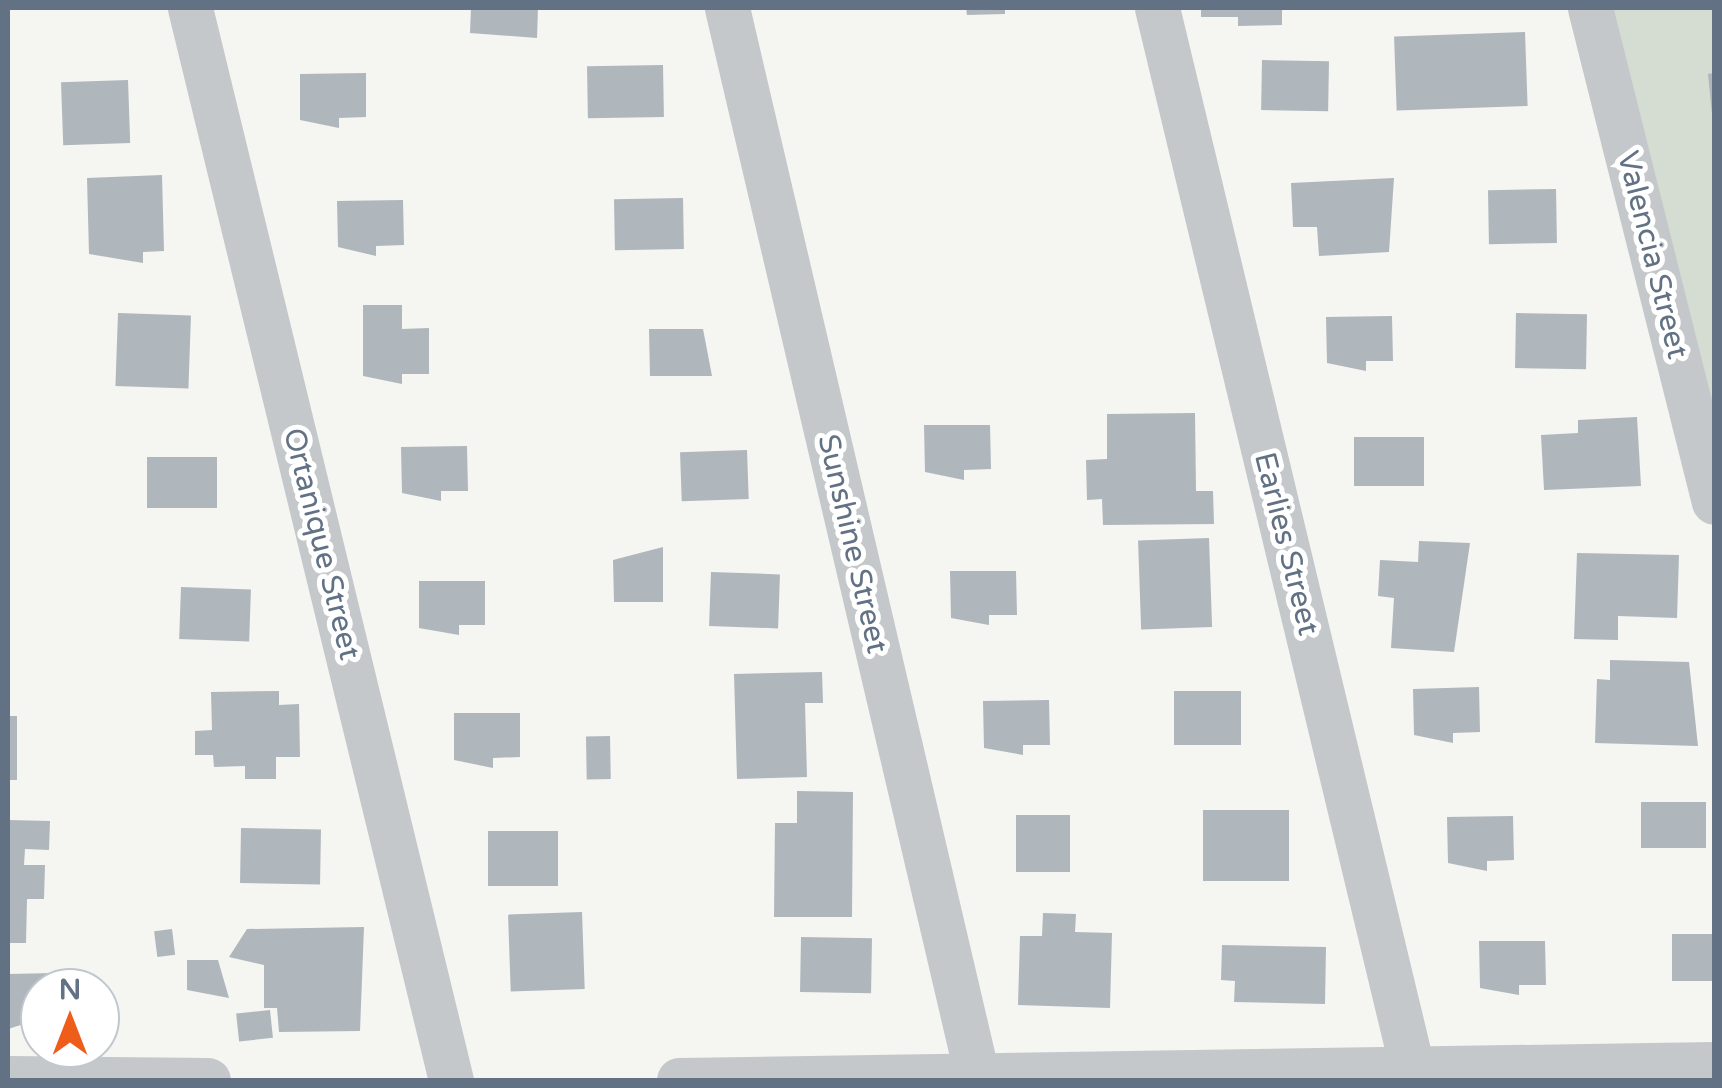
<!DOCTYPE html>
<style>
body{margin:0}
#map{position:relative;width:1722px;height:1088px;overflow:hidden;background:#f5f5f1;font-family:"Varela Round",sans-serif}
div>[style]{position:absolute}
.green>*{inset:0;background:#d5ddd2}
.building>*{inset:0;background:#afb6bc;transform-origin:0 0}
.minor>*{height:45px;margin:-22.5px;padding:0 22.5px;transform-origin:22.5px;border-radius:22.5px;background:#c4c8cb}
span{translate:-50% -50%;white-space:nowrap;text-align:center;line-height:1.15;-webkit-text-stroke:10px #fff;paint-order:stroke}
.street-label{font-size:30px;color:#627284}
.frame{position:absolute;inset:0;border:10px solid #627284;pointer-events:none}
.north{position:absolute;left:20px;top:968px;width:100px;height:100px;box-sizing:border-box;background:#fff;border:2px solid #c0c7ce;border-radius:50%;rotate:0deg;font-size:28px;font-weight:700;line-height:40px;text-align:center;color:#627284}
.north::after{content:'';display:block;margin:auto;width:35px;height:45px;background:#ee5d19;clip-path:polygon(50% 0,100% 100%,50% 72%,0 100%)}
</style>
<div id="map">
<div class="green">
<div style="clip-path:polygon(1590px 8px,1714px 8px,1714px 502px)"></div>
</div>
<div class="building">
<div style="clip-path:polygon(471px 8px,538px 8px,537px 38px,470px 33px)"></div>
<div style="clip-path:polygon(966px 8px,1005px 8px,1005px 14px,967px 15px)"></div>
<div style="clip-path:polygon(1201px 8px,1282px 8px,1282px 25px,1238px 26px,1238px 17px,1201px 17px)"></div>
<div style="left:1525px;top:32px;width:74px;height:131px;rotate:88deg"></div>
<div style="left:1262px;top:60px;width:67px;height:50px;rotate:1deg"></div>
<div style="left:663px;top:65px;width:52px;height:76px;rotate:89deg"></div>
<div style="clip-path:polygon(366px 73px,366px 117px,339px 118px,339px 128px,300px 120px,300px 74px)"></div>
<div style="clip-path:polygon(1714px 73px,1714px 113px,1712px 114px,1708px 74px)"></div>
<div style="left:128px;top:80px;width:63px;height:67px;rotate:88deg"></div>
<div style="clip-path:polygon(162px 175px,164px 251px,143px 252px,143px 263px,89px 254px,87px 178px)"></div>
<div style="clip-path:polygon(1394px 178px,1389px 252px,1319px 256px,1317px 227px,1293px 227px,1291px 183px)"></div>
<div style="left:1556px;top:189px;width:54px;height:68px;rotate:89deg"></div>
<div style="left:683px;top:198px;width:51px;height:69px;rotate:89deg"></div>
<div style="clip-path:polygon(403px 200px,404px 245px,376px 246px,376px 256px,338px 247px,337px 201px)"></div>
<div style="clip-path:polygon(363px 305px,402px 305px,402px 329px,429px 328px,429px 374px,402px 374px,402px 384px,363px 376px)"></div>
<div style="left:118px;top:313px;width:73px;height:73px;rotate:2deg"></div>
<div style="left:1516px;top:313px;width:71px;height:55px;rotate:1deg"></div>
<div style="clip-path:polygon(1392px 316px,1393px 361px,1366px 361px,1366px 371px,1327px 363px,1326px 317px)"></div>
<div style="clip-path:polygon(649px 329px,703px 329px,712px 376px,650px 376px)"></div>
<div style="clip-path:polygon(1195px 413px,1196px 491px,1213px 491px,1214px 524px,1103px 525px,1102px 499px,1087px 500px,1086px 460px,1107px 459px,1107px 414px)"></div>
<div style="clip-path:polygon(1637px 417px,1641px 486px,1544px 490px,1541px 435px,1578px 433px,1578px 420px)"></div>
<div style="clip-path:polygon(924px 425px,990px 425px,991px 469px,964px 470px,964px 480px,925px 472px)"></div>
<div style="left:1354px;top:437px;width:70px;height:49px"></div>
<div style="clip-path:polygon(467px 446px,468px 491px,441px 491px,441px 501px,402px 493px,401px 447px)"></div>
<div style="left:747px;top:450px;width:49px;height:67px;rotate:88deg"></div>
<div style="left:147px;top:457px;width:70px;height:51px"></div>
<div style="left:1209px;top:538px;width:89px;height:71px;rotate:88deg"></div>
<div style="clip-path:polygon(1419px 541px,1470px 543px,1454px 652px,1391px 648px,1394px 598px,1378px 596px,1380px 560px,1418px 562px)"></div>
<div style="clip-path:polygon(663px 547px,663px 602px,614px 602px,613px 560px)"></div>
<div style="clip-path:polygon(1577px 553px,1679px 555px,1677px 618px,1618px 616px,1618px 640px,1574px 639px)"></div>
<div style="clip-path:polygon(950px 571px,1016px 571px,1017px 615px,989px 615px,989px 625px,951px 618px)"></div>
<div style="left:711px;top:572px;width:69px;height:54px;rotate:2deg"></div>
<div style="clip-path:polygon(419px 581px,485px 581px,485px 625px,459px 625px,459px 635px,419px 628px)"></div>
<div style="left:181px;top:587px;width:70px;height:52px;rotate:2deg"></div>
<div style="clip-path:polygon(1610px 660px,1689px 662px,1698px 746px,1595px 743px,1597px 679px,1610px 680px)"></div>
<div style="clip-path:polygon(822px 672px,823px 703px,805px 703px,807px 777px,737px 779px,734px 674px)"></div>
<div style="clip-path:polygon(1479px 687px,1480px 732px,1453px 733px,1453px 743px,1414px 735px,1413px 689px)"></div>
<div style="clip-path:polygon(279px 691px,279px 705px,299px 704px,300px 757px,276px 757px,276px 779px,245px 779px,245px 766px,214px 767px,213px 755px,195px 755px,195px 731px,212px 730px,211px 692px)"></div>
<div style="left:1174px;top:691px;width:67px;height:54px"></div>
<div style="clip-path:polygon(1049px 700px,1050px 745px,1023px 745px,1023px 755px,984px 748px,983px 701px)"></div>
<div style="clip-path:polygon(454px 713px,520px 713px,520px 757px,493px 758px,493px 768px,454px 760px)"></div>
<div style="left:8px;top:716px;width:9px;height:64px"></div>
<div style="left:610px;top:736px;width:43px;height:24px;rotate:89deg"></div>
<div style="clip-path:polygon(797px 791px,853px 792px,852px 917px,774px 917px,775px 823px,797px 823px)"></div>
<div style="left:1641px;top:802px;width:65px;height:46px"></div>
<div style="left:1203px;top:810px;width:86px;height:71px"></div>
<div style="left:1070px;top:815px;width:57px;height:54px;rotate:90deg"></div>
<div style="clip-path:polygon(1513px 816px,1514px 860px,1487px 861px,1487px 871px,1448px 863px,1447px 817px)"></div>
<div style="clip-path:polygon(8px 820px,50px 821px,49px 850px,25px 849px,24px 865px,45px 865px,44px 899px,27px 899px,26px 943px,8px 943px)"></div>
<div style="left:241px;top:828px;width:80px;height:55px;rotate:1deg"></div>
<div style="left:488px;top:831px;width:70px;height:55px"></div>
<div style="left:582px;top:912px;width:77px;height:74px;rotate:88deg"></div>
<div style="clip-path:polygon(1043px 913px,1076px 914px,1075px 932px,1112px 933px,1110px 1008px,1018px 1005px,1020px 936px,1042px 936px)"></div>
<div style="clip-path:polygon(364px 927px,360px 1031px,279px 1032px,277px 1008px,264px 1008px,264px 965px,229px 957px,247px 929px)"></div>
<div style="left:172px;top:929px;width:26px;height:18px;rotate:83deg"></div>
<div style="left:1714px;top:934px;width:47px;height:42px;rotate:90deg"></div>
<div style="left:801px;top:937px;width:71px;height:55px;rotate:1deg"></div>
<div style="clip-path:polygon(1479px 941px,1545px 941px,1546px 985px,1519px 985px,1519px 995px,1480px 988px)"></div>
<div style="clip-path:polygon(1222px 945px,1326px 947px,1325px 1004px,1234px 1002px,1235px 981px,1221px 980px)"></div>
<div style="clip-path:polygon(187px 960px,218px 960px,229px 998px,187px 990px)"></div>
<div style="clip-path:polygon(56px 973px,56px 988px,40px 988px,40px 1019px,8px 1029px,8px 974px)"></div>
<div style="left:270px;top:1010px;width:28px;height:34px;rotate:84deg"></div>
</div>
<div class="minor">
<div style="left:190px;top:8px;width:1103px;rotate:76.32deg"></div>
<div style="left:727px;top:8px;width:1101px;rotate:76.82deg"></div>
<div style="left:1157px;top:8px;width:1103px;rotate:76.47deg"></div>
<div style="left:1590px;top:8px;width:509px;rotate:75.91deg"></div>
<div style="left:8px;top:1078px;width:200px;rotate:0.6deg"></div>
<div style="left:679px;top:1080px;width:1035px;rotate:-0.89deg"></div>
</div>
<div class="street-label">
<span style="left:1652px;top:255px;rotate:76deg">Valencia Street</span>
<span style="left:321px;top:544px;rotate:76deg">Ortanique Street</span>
<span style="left:852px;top:544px;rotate:77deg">Sunshine Street</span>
<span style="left:1286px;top:544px;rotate:76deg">Earlies Street</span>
</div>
<div class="frame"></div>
<div class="north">N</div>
</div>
